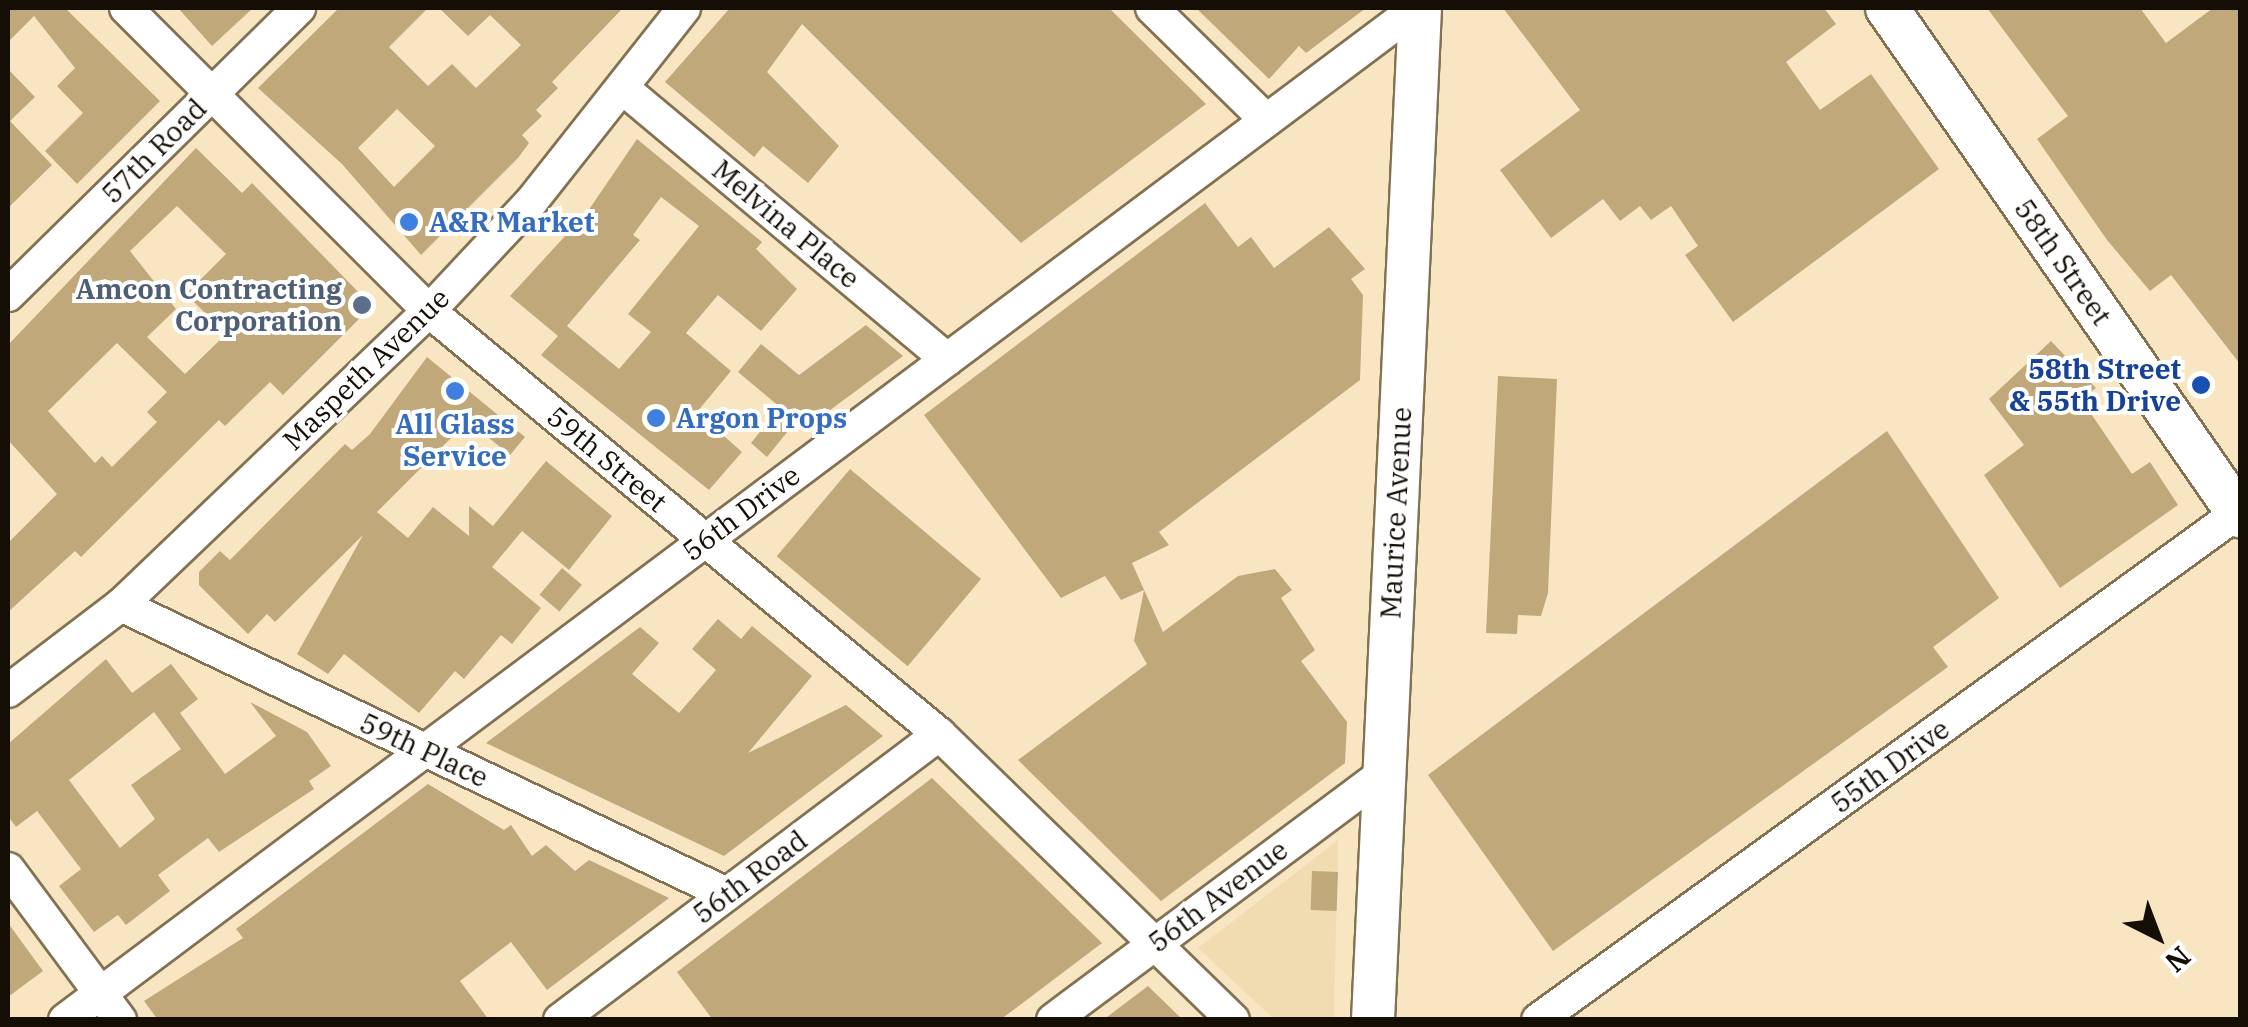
<!DOCTYPE html>
<style>
body{margin:0}
#map{position:relative;width:2248px;height:1027px;overflow:hidden;background:#f8e6c3;font-family:"IBM Plex Serif",serif}
div>[style]{position:absolute}
.built>*{inset:0;background:#f1dbb1}
.building>*{inset:0;background:#c0a87b;transform-origin:0 0}
.roads{filter:drop-shadow(2px 0 #827152) drop-shadow(-2px 0 #827152) drop-shadow(0 2px #827152) drop-shadow(0 -2px #827152)}
.minor>*{height:32px;margin:-16px;padding:0 16px;transform-origin:16px;border-radius:16px;background:#fff}
.major>*{height:42px;margin:-21px;padding:0 21px;transform-origin:21px;border-radius:21px;background:#fff}
.dots>*{width:28px;height:28px;translate:-50% -50%;box-sizing:border-box;border:5px solid #fff;border-radius:50%}
span{translate:-50% -50%;white-space:nowrap;text-align:center;line-height:1.15;-webkit-text-stroke:8px #fff;paint-order:stroke}
.street-label{font-size:28px;color:#150e04}
.shop-label{font-size:28px;color:#366cbe;font-weight:700}
.left{translate:0 -50%;text-align:left}
.service-label{font-size:28px;color:#4e5e75;font-weight:700}
.right{translate:-100% -50%;text-align:right}
.transit-label{font-size:28px;color:#164399;font-weight:700}
.frame{position:absolute;inset:0;border:10px solid #150e04;pointer-events:none}
.north{position:absolute;left:2108px;top:887px;width:100px;height:100px;-webkit-text-stroke:8px #fff;paint-order:stroke;rotate:138deg;font-size:28px;font-weight:700;line-height:40px;text-align:center;color:#150e04}
.north::after{content:'';display:block;margin:auto;width:35px;height:45px;background:#150e04;clip-path:polygon(50% 0,100% 100%,50% 72%,0 100%)}
</style>
<div id="map">
<div class="built">
<div style="clip-path:polygon(1338px 840px,1334px 1019px,1274px 1019px,1198px 948px)"></div>
</div>
<div class="building">
<div style="clip-path:polygon(8px 8px,65px 8px,160px 101px,77px 184px,45px 151px,83px 113px,57px 86px,75px 68px,34px 16px,8px 42px)"></div>
<div style="clip-path:polygon(178px 8px,253px 8px,212px 46px)"></div>
<div style="clip-path:polygon(evenodd,339px 8px,428px 8px,389px 47px,428px 86px,452px 64px,476px 88px,521px 45px,490px 15px,468px 36px,439px 8px,623px 8px,552px 82px,558px 88px,536px 110px,542px 116px,522px 135px,529px 143px,518px 158px,421px 255px,342px 164px,258px 88px,339px 8px,397px 109px,435px 146px,394px 187px,358px 148px,397px 109px)"></div>
<div style="clip-path:polygon(730px 8px,1109px 8px,1206px 104px,1021px 243px,802px 24px,767px 72px,839px 146px,808px 183px,763px 146px,754px 157px,665px 82px)"></div>
<div style="clip-path:polygon(1196px 8px,1366px 8px,1306px 53px,1299px 46px,1269px 79px)"></div>
<div style="clip-path:polygon(1503px 8px,1824px 8px,1836px 24px,1786px 62px,1820px 110px,1871px 74px,1939px 169px,1733px 322px,1685px 255px,1698px 246px,1671px 206px,1651px 220px,1640px 206px,1620px 221px,1603px 199px,1551px 238px,1500px 170px,1580px 110px)"></div>
<div style="clip-path:polygon(1987px 8px,2140px 8px,2166px 43px,2213px 8px,2240px 8px,2240px 364px,2171px 275px,2150px 291px,2107px 240px,2037px 139px,2068px 116px)"></div>
<div style="clip-path:polygon(8px 69px,35px 97px,10px 121px,52px 165px,8px 208px)"></div>
<div style="clip-path:polygon(evenodd,637px 139px,762px 242px,756px 249px,797px 289px,761px 331px,718px 295px,686px 333px,731px 371px,697px 412px,742px 452px,709px 490px,541px 355px,558px 336px,510px 296px,588px 211px,637px 139px,661px 197px,699px 226px,628px 314px,651px 332px,619px 369px,567px 326px,640px 240px,633px 235px,661px 197px)"></div>
<div style="clip-path:polygon(evenodd,196px 148px,242px 193px,252px 183px,372px 306px,283px 395px,270px 382px,225px 426px,219px 420px,81px 557px,75px 551px,8px 612px,8px 543px,57px 494px,8px 440px,8px 345px,196px 148px,177px 206px,226px 254px,186px 294px,226px 334px,185px 374px,147px 337px,176px 309px,130px 251px,177px 206px,196px 148px,117px 343px,167px 392px,147px 412px,157px 422px,112px 467px,102px 456px,95px 463px,48px 411px,117px 343px)"></div>
<div style="clip-path:polygon(1205px 203px,1238px 247px,1251px 237px,1274px 268px,1329px 227px,1365px 269px,1351px 279px,1363px 295px,1360px 380px,1159px 532px,1169px 545px,1132px 563px,1163px 632px,1238px 576px,1275px 569px,1292px 590px,1281px 598px,1315px 650px,1301px 661px,1347px 722px,1345px 763px,1161px 901px,1018px 760px,1147px 664px,1134px 641px,1144px 590px,1121px 600px,1105px 576px,1061px 598px,924px 415px)"></div>
<div style="clip-path:polygon(866px 325px,903px 356px,806px 428px,797px 420px,767px 457px,751px 443px,780px 407px,738px 372px,761px 344px,799px 375px)"></div>
<div style="clip-path:polygon(2051px 341px,2096px 388px,2081px 399px,2132px 474px,2150px 462px,2178px 505px,2060px 588px,1984px 475px,2024px 445px,1989px 399px)"></div>
<div style="clip-path:polygon(427px 357px,525px 437px,510px 455px,468px 421px,377px 512px,408px 538px,433px 507px,469px 536px,469px 506px,493px 526px,546px 461px,612px 516px,569px 570px,522px 531px,492px 567px,541px 608px,512px 644px,501px 635px,464px 679px,455px 671px,419px 713px,344px 654px,328px 674px,297px 654px,363px 535px,275px 622px,267px 614px,248px 634px,199px 585px,199px 572px,220px 551px,230px 560px,345px 444px,352px 450px,370px 434px)"></div>
<div style="clip-path:polygon(1498px 376px,1557px 379px,1548px 593px,1541px 616px,1518px 615px,1517px 634px,1486px 633px)"></div>
<div style="clip-path:polygon(1887px 431px,1999px 598px,1933px 647px,1948px 667px,1553px 951px,1428px 775px)"></div>
<div style="left:850px;top:469px;width:171px;height:114px;rotate:40deg"></div>
<div style="left:562px;top:568px;width:26px;height:35px;rotate:40deg"></div>
<div style="clip-path:polygon(718px 619px,741px 639px,752px 626px,812px 676px,748px 753px,846px 705px,883px 736px,724px 856px,486px 743px,640px 627px,659px 643px,632px 674px,679px 713px,716px 670px,692px 649px)"></div>
<div style="clip-path:polygon(evenodd,106px 659px,132px 693px,171px 664px,198px 699px,180px 713px,225px 774px,276px 736px,250px 702px,307px 732px,331px 766px,309px 781px,314px 789px,219px 852px,208px 838px,158px 875px,170px 891px,126px 925px,118px 915px,94px 932px,59px 886px,81px 869px,37px 811px,16px 827px,8px 816px,8px 744px,106px 659px,154px 712px,181px 749px,131px 785px,155px 819px,120px 848px,69px 780px,154px 712px)"></div>
<div style="clip-path:polygon(932px 778px,1102px 943px,1000px 1020px,713px 1020px,677px 972px)"></div>
<div style="clip-path:polygon(428px 784px,504px 830px,511px 825px,532px 856px,546px 845px,575px 871px,589px 860px,669px 898px,547px 990px,511px 942px,460px 981px,489px 1020px,158px 1020px,144px 1001px,243px 938px,236px 929px)"></div>
<div style="left:1312px;top:871px;width:26px;height:39px;rotate:2deg"></div>
<div style="clip-path:polygon(8px 923px,43px 971px,8px 997px)"></div>
<div style="clip-path:polygon(1148px 986px,1183px 1020px,1103px 1020px)"></div>
</div>
<div class="roads">
<div class="minor">
<div style="left:126px;top:8px;width:429px;rotate:45deg"></div>
<div style="left:429px;top:311px;width:663px;rotate:39.67deg"></div>
<div style="left:939px;top:734px;width:410px;rotate:44.2deg"></div>
<div style="left:1152px;top:8px;width:158px;rotate:44.5deg"></div>
<div style="left:625px;top:90px;width:420px;rotate:39.9deg"></div>
<div style="left:8px;top:295px;width:409px;rotate:-44.6deg"></div>
<div style="left:121px;top:605px;width:671px;rotate:25.5deg"></div>
<div style="left:8px;top:691px;width:142px;rotate:-37.3deg"></div>
<div style="left:121px;top:605px;width:426px;rotate:-43.7deg"></div>
<div style="left:429px;top:311px;width:149px;rotate:-46.9deg"></div>
<div style="left:531px;top:202px;width:247px;rotate:-51.7deg"></div>
<div style="left:8px;top:869px;width:188px;rotate:53.4deg"></div>
<div style="left:65px;top:1020px;width:1689px;rotate:-36.82deg"></div>
<div style="left:560px;top:1020px;width:475px;rotate:-37deg"></div>
<div style="left:1053px;top:1020px;width:413px;rotate:-36.7deg"></div>
<div style="left:1538px;top:1020px;width:867px;rotate:-35.94deg"></div>
</div>
<div class="major">
<div style="left:1887px;top:8px;width:619px;rotate:55.21deg"></div>
<div style="left:1373px;top:1020px;width:1013px;rotate:-87.34deg"></div>
</div>
</div>
<div class="dots">
<div style="left:409px;top:222px;background:#3f7fe0"></div>
<div style="left:362px;top:305px;background:#5c6f8a"></div>
<div style="left:2201px;top:385px;background:#1a4fb4"></div>
<div style="left:455px;top:391px;background:#3f7fe0"></div>
<div style="left:656px;top:418px;background:#3f7fe0"></div>
</div>
<div class="street-label">
<span style="left:154px;top:151px;rotate:-45deg">57th Road</span>
<span style="left:786px;top:224px;rotate:40deg">Melvina Place</span>
<span style="left:2063px;top:262px;rotate:55deg">58th Street</span>
<span style="left:366px;top:369px;rotate:-44deg">Maspeth Avenue</span>
<span style="left:607px;top:459px;rotate:40deg">59th Street</span>
<span style="left:741px;top:513px;rotate:-37deg">56th Drive</span>
<span style="left:1396px;top:513px;rotate:-87deg">Maurice Avenue</span>
<span style="left:424px;top:750px;rotate:25deg">59th Place</span>
<span style="left:1890px;top:766px;rotate:-36deg">55th Drive</span>
<span style="left:750px;top:877px;rotate:-37deg">56th Road</span>
<span style="left:1218px;top:896px;rotate:-37deg">56th Avenue</span>
</div>
<div class="shop-label">
<span class="left" style="left:429px;top:222px">A&amp;R Market</span>
<span class="left" style="left:676px;top:418px">Argon Props</span>
<span style="left:455px;top:440px">All Glass<br>Service</span>
</div>
<div class="service-label">
<span class="right" style="left:342px;top:305px">Amcon Contracting<br>Corporation</span>
</div>
<div class="transit-label">
<span class="right" style="left:2181px;top:385px">58th Street<br>&amp; 55th Drive</span>
</div>
<div class="frame"></div>
<div class="north">N</div>
</div>
